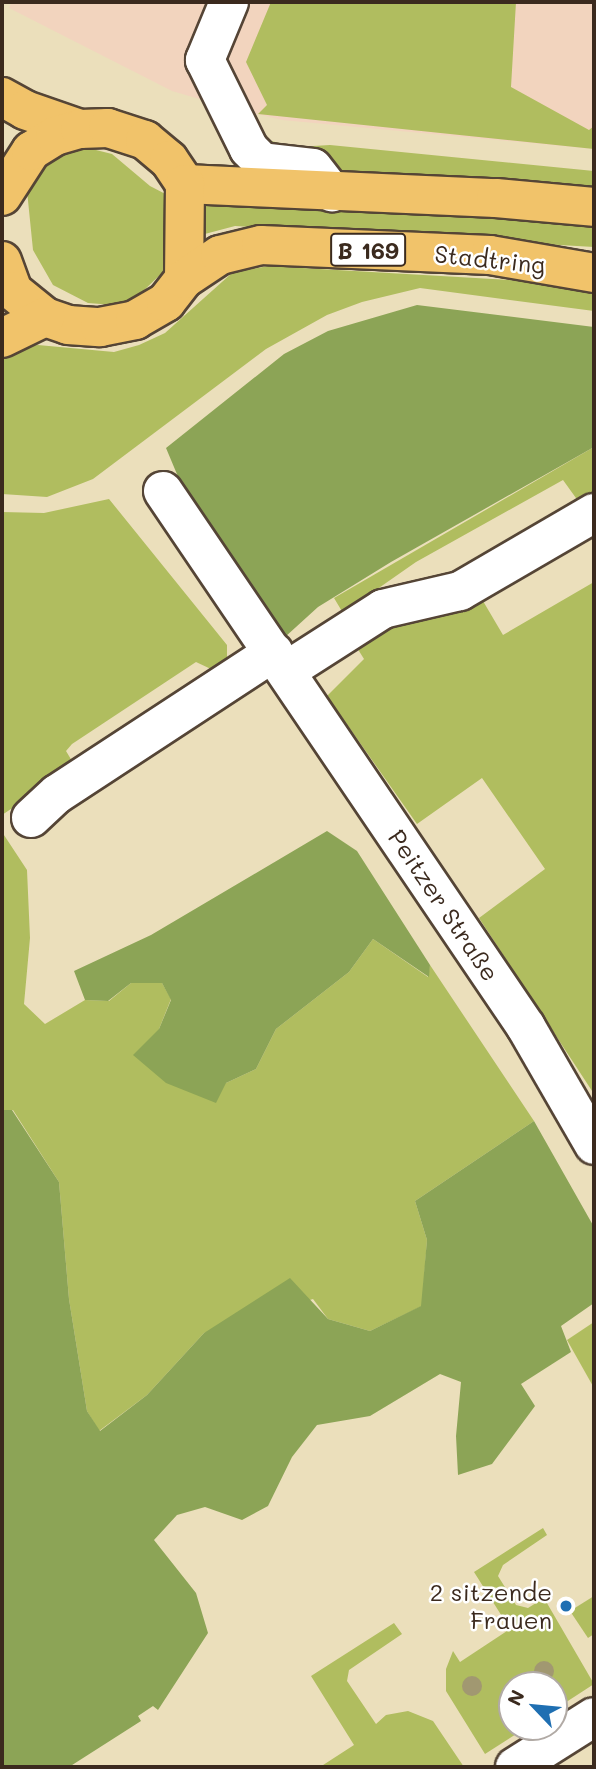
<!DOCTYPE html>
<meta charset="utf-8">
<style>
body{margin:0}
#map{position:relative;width:596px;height:1769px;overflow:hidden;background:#ebdfbb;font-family:Mali,sans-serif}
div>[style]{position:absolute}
.built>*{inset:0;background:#f2d4be}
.green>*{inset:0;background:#b0bd5f}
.forest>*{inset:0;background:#8ca456}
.roads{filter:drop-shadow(2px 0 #554536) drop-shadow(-2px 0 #554536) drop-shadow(0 2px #554536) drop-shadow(0 -2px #554536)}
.minor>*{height:38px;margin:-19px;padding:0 19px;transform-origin:19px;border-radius:19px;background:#fff}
.major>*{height:38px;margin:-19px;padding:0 19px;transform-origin:19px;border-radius:19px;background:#f1c36a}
.trees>*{width:20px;height:20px;margin:-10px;border-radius:50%;background:#a19871}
.dots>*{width:19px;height:19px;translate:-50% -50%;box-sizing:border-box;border:4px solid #fff;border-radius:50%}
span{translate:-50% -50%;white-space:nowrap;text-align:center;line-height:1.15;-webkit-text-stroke:5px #fff;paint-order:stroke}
.shield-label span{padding:2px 5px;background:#fff;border:2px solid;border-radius:5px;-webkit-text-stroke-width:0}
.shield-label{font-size:23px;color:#3b2a1e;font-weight:700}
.street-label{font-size:24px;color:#3b2a1e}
.poi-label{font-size:24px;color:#3b2a1e}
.right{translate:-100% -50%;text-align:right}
.frame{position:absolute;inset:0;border:4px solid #3b2a1e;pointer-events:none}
.north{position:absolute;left:498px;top:1671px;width:70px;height:70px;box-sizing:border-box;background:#fff;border:2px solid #b1aaa5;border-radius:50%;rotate:296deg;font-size:19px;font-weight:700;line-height:28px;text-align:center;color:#3b2a1e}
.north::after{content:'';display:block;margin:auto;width:24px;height:32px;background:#1f6fb2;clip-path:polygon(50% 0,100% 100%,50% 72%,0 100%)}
</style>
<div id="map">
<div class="built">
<div style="clip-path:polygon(12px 2px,594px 2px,594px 149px,282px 120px,220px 105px,172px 91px,9px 8px)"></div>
</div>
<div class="green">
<div style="clip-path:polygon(271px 2px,516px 2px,511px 87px,589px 130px,594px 126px,594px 149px,258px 114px,267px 105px,246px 62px)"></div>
<div style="clip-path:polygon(251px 136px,296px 147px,330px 145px,594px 171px,594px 191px,454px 176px,344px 173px)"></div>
<div style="clip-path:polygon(80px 146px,112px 154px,150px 186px,175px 199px,173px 250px,165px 270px,137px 297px,113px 305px,88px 303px,53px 285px,33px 250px,25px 171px)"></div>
<div style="clip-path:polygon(201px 205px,548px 221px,594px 227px,594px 247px,235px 226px,201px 235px)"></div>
<div style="clip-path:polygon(268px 266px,526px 281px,594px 291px,594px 311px,420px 288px,362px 302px,327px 315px,266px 349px,93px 479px,47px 497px,2px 494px,2px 358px,19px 347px,38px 345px,114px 352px,139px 345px,165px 333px,232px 273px)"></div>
<div style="clip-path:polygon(594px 447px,594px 497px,581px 505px,563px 480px,416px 562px,343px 613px,334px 598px)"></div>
<div style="clip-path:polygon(109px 499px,227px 645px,227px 663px,213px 670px,196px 662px,72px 744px,66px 751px,75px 766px,2px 815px,2px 512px,44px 513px)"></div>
<div style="clip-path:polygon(515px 570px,520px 579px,483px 601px,503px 635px,594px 582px,594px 1094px,479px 918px,545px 869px,482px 778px,417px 824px,327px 696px,364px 659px,354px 643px)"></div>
<div style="clip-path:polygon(2px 832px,27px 870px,30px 938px,24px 1004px,45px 1024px,85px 1000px,109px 1001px,131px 983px,162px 983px,171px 999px,159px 1029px,226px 1083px,256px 1069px,276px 1029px,349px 972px,373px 939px,428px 977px,430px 965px,534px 1121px,415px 1201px,427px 1240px,422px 1306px,370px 1331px,328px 1319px,313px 1299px,204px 1333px,147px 1395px,99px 1431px,87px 1411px,69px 1299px,59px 1182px,13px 1110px,2px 1110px)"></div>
<div style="clip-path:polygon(594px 1322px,594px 1388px,567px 1340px)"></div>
<div style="clip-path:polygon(543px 1528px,547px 1535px,503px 1565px,498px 1576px,516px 1605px,528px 1608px,544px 1598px,594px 1684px,554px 1710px,554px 1685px,512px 1685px,512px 1727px,527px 1727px,485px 1754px,446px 1691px,446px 1669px,453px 1651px,460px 1662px,510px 1629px,474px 1572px)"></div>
<div style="clip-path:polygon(594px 1596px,594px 1634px,588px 1638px,570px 1611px)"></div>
<div style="clip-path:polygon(394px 1623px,402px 1634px,349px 1670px,347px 1681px,376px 1724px,386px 1715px,408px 1711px,433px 1721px,464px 1767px,320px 1767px,354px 1745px,311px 1676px)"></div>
</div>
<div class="forest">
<div style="clip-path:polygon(417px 305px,594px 327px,594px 447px,391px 562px,318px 607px,285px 637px,192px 510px,166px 448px,284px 354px,328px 331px)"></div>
<div style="clip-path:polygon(327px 831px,357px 851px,430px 965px,429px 977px,373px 939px,349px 972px,276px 1029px,256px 1069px,226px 1083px,216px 1103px,166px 1083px,133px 1055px,159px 1029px,171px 1000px,162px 983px,131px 983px,108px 1001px,85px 1000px,74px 971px,151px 935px)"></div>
<div style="clip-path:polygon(2px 1110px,12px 1110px,59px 1182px,69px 1299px,87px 1411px,100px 1431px,147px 1395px,204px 1333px,290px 1278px,328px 1319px,370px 1331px,421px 1306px,427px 1240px,415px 1201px,534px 1121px,594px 1227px,594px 1303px,561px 1326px,571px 1352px,521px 1384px,535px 1406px,492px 1464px,458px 1475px,456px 1436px,461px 1382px,440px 1374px,370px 1416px,317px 1425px,292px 1457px,268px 1506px,242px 1520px,205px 1507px,177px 1515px,154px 1540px,196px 1593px,208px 1633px,158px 1710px,153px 1706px,138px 1716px,141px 1721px,69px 1767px,2px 1767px)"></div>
</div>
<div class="roads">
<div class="minor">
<div style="left:229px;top:2px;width:63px;rotate:112.5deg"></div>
<div style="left:205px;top:60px;width:99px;rotate:63.7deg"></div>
<div style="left:249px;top:149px;width:18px;rotate:45deg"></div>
<div style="left:262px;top:162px;width:51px;rotate:6.7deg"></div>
<div style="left:313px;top:168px;width:31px;rotate:52deg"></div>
<div style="left:163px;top:491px;width:647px;rotate:55.89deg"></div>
<div style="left:526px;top:1027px;width:136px;rotate:60deg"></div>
<div style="left:286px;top:671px;width:115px;rotate:-32.6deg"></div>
<div style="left:383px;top:609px;width:79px;rotate:-13.2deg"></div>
<div style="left:460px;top:591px;width:155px;rotate:-30.2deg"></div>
<div style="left:31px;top:818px;width:35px;rotate:-43deg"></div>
<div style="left:57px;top:794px;width:259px;rotate:-33.2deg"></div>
<div style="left:515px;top:1767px;width:93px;rotate:-32.3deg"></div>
</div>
<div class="major">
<div style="left:2px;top:97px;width:26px;rotate:29deg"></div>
<div style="left:25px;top:110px;width:58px;rotate:19.1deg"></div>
<div style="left:185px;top:184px;width:311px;rotate:2.6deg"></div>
<div style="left:496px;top:198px;width:98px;rotate:5.2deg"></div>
<div style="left:2px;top:196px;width:54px;rotate:-57.2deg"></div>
<div style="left:31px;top:151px;width:28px;rotate:-32deg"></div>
<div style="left:55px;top:136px;width:26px;rotate:-16deg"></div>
<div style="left:80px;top:129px;width:28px;rotate:-2deg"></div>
<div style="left:108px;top:128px;width:39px;rotate:18deg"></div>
<div style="left:145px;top:140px;width:31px;rotate:40deg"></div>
<div style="left:169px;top:160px;width:29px;rotate:56deg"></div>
<div style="left:185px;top:184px;width:95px;rotate:90.6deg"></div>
<div style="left:2px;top:261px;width:32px;rotate:70deg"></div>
<div style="left:13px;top:291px;width:41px;rotate:39.1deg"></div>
<div style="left:45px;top:317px;width:24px;rotate:19deg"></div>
<div style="left:68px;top:325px;width:32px;rotate:4deg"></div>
<div style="left:100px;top:327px;width:36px;rotate:-11deg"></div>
<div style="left:135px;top:320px;width:36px;rotate:-30deg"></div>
<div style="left:166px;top:302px;width:29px;rotate:-52deg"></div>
<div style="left:184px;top:279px;width:43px;rotate:-33.7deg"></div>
<div style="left:220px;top:255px;width:42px;rotate:-13.7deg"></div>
<div style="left:261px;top:245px;width:229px;rotate:2.5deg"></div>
<div style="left:490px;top:255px;width:106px;rotate:9.8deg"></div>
<div style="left:2px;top:338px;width:48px;rotate:-26deg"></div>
</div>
</div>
<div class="trees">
<div style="left:544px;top:1671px"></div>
<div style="left:472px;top:1686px"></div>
</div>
<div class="dots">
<div style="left:566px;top:1606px;background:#1f6fb2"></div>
</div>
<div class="shield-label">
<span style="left:368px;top:250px">B 169</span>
</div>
<div class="street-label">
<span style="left:490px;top:259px;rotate:6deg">Stadtring</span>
<span style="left:444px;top:905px;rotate:56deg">Peitzer Straße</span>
</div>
<div class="poi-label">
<span class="right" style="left:552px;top:1606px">2 sitzende<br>Frauen</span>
</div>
<div class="frame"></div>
<div class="north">N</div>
</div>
